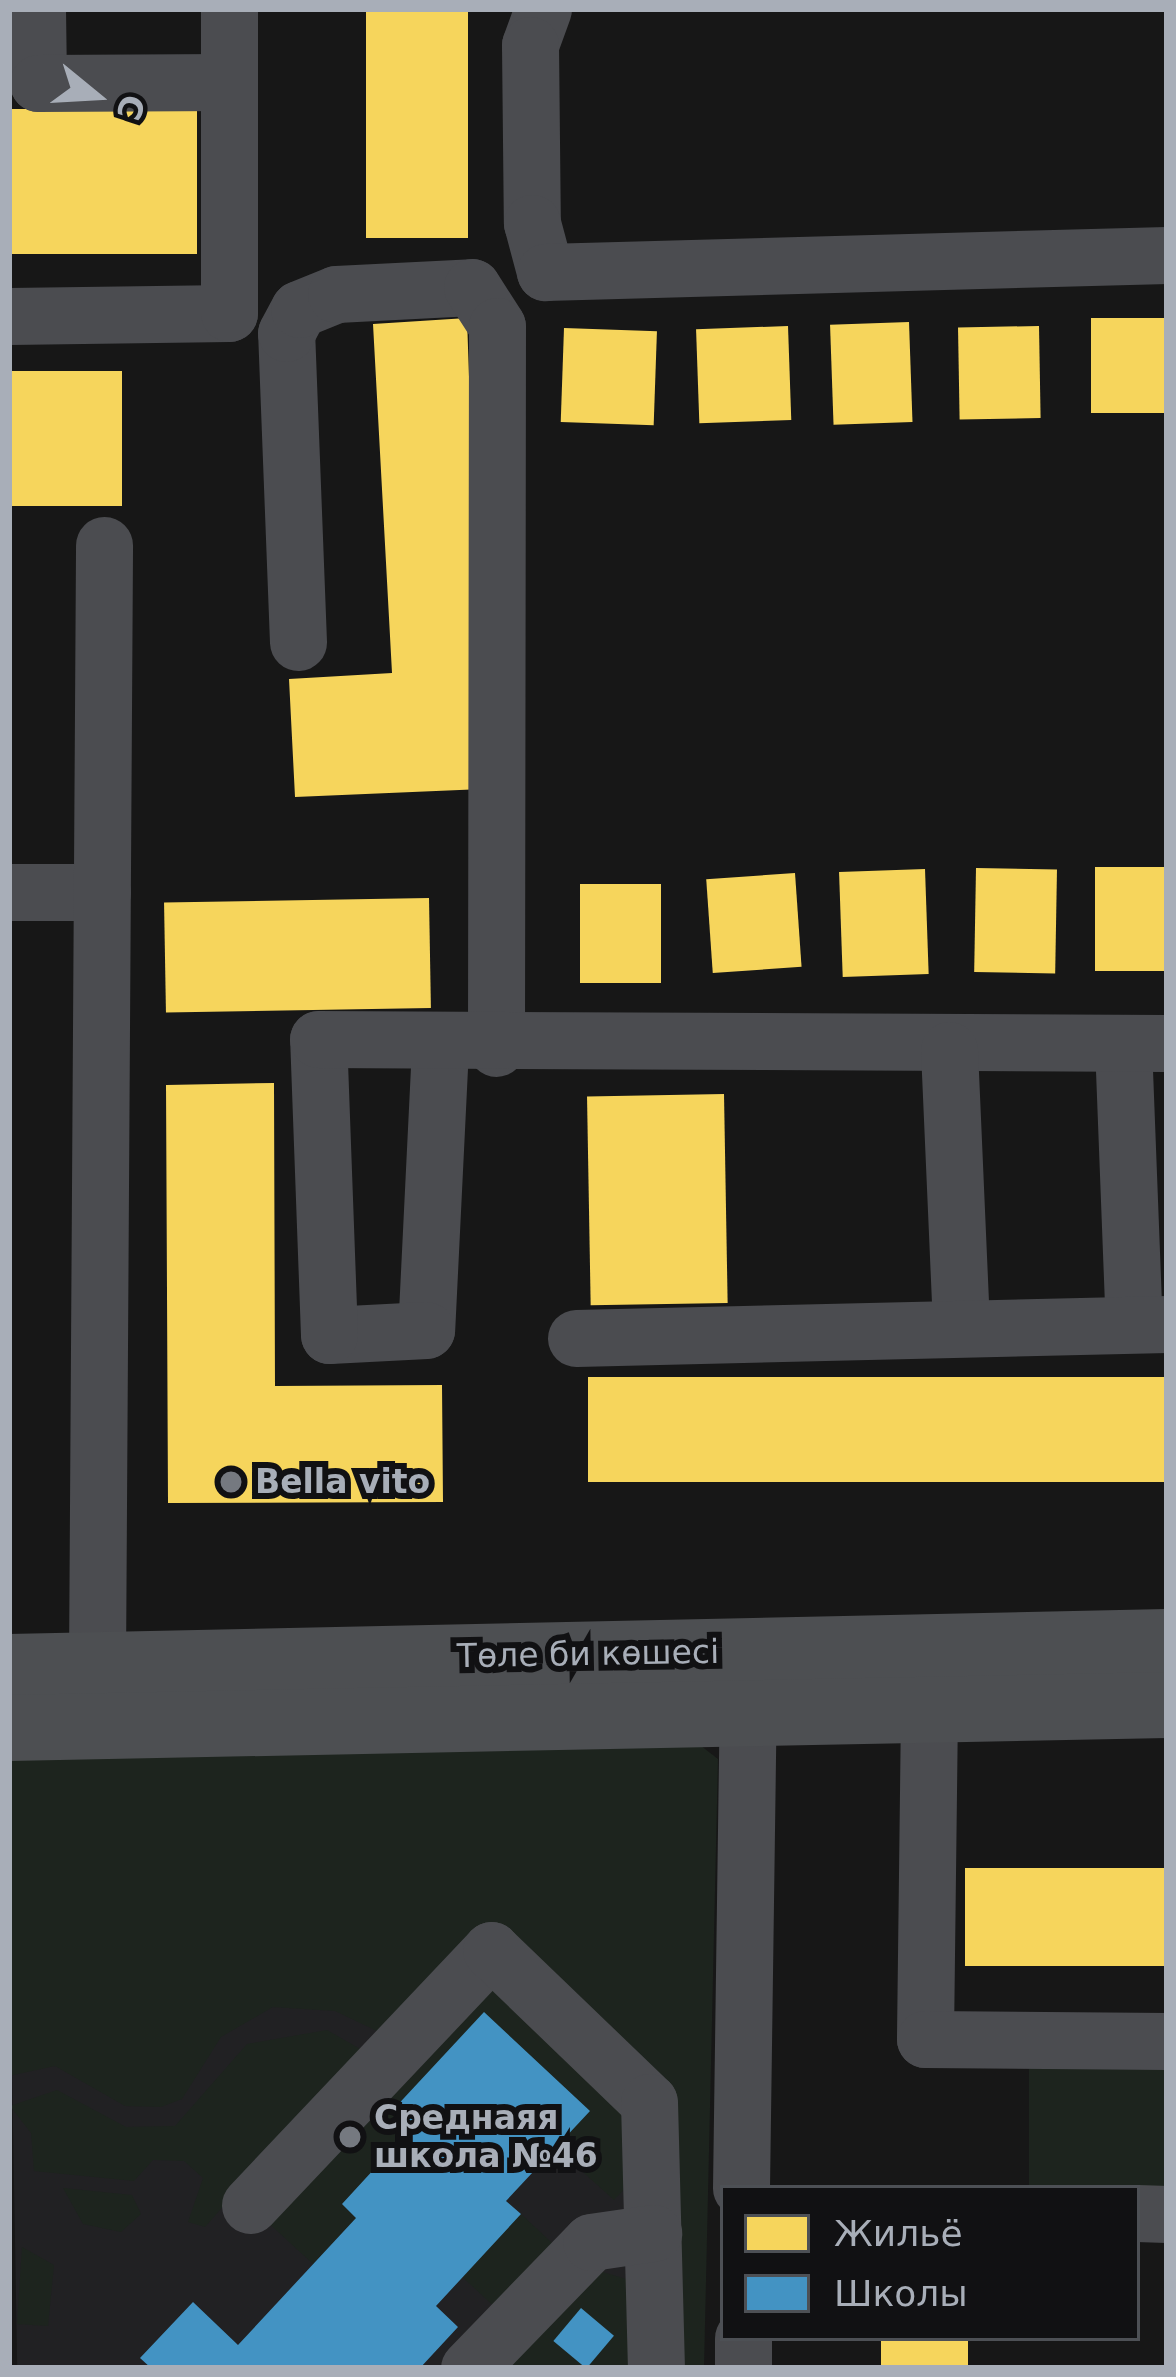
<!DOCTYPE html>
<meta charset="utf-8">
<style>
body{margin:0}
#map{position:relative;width:1176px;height:2377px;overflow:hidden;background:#171717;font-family:"DejaVu Sans",sans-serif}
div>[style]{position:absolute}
.built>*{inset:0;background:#212123;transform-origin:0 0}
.green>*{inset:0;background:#1d241e;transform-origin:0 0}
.homes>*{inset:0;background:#f6d55c;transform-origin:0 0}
.schools>*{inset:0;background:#4393c3;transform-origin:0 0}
.minor>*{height:57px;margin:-28.5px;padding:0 28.5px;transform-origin:28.5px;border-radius:28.5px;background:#4b4c50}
.major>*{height:66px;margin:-33px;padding:0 33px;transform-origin:33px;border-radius:33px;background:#4d4f52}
.dots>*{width:33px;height:33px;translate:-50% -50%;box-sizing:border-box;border:6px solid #111113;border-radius:50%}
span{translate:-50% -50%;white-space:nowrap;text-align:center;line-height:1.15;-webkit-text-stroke:12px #111113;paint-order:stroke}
.poi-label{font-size:33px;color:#a8aeb8;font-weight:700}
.left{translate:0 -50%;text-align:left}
.street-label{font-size:33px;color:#a8aeb8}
.frame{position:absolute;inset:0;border:12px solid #a8aeb8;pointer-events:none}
.legend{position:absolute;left:720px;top:2185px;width:420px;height:156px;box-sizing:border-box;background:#111113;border:3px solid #4d5055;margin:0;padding:15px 21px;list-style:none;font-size:36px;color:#a8aeb8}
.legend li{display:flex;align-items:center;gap:24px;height:60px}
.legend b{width:60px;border:3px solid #4d5055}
.north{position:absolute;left:36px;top:36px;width:120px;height:120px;-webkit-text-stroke:9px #111113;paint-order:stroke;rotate:108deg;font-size:33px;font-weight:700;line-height:48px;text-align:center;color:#a8aeb8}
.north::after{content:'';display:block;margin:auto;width:42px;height:54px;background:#a8aeb8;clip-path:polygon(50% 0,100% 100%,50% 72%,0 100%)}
</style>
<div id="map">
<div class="built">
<div style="left:686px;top:1891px;width:477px;height:677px;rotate:89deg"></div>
</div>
<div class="green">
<div style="clip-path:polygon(696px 1742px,718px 1759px,704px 2368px,672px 2368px,665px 2093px,491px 1926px,379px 2032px,335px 2011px,273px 2007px,221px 2037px,182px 2099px,161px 2107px,125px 2106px,55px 2066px,9px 2076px,9px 1758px)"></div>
<div style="clip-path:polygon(484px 1977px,634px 2104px,635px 2178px,614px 2200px,555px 2147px,392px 2112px,410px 2130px,342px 2204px,356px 2218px,313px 2264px,263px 2218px)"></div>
<div style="clip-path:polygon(327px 2030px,362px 2050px,205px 2227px,188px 2222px,203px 2178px,184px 2161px,153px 2160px,134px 2181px,34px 2171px,31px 2133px,10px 2106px,57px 2090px,126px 2127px,175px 2126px,247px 2044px)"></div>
<div style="left:1029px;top:2060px;width:138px;height:128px"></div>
<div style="clip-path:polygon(63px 2188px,132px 2195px,141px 2214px,121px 2232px,83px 2224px)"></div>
<div style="left:521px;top:2214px;width:51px;height:86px;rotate:43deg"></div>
<div style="clip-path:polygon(22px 2247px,54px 2265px,48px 2326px,17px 2324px)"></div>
<div style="clip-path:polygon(593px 2269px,626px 2279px,638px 2368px,486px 2368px)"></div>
</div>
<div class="homes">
<div style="left:366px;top:9px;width:102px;height:229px"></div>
<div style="left:9px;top:109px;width:188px;height:145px"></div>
<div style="clip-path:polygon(467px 318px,483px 789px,295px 797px,289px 679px,392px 673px,373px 324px)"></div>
<div style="left:1167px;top:318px;width:95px;height:76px;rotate:90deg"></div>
<div style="left:909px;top:322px;width:100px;height:79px;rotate:88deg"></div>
<div style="left:788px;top:326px;width:94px;height:92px;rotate:88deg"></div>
<div style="left:1039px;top:326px;width:92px;height:81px;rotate:89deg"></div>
<div style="left:564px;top:328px;width:93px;height:94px;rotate:2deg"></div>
<div style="left:9px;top:371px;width:113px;height:135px"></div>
<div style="left:1167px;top:867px;width:104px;height:72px;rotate:90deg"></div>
<div style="left:976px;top:868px;width:81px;height:104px;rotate:1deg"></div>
<div style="left:925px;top:869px;width:105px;height:86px;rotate:88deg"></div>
<div style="left:795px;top:873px;width:94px;height:89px;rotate:86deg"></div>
<div style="left:580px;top:884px;width:81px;height:99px"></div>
<div style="left:429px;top:898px;width:110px;height:265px;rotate:89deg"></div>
<div style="clip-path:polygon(274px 1083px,275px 1386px,442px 1385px,443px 1502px,168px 1503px,166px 1085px)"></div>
<div style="left:724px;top:1094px;width:209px;height:137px;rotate:89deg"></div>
<div style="left:1167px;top:1377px;width:105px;height:579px;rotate:90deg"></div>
<div style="left:965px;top:1868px;width:202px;height:98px"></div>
<div style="left:881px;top:2338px;width:87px;height:30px"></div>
</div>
<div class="schools">
<div style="clip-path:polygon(484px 2012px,590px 2111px,506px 2201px,521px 2214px,436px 2306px,458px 2327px,420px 2368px,151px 2368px,140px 2358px,193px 2302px,238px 2345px,356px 2218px,342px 2204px,410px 2130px,391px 2112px)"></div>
<div style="left:581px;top:2308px;width:43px;height:43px;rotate:40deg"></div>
</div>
<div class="minor">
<div style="left:37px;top:9px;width:74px;rotate:89.2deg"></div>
<div style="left:38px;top:83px;width:190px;rotate:-0.3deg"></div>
<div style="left:543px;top:9px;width:38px;rotate:110deg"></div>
<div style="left:530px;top:45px;width:178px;rotate:89.4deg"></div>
<div style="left:532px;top:223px;width:51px;rotate:75.1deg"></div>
<div style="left:545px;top:272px;width:622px;rotate:-1.57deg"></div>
<div style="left:9px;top:316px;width:220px;rotate:-0.8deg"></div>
<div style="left:229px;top:313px;width:304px;rotate:-90deg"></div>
<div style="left:298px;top:642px;width:309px;rotate:-92.2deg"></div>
<div style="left:286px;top:333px;width:27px;rotate:-62deg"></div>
<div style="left:299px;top:309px;width:40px;rotate:-22deg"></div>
<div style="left:336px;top:294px;width:136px;rotate:-2.9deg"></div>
<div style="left:472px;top:287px;width:46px;rotate:57.3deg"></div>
<div style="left:497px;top:326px;width:722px;rotate:90.08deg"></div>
<div style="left:9px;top:892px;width:93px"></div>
<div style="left:1123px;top:1044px;width:280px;rotate:87.8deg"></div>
<div style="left:440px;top:1047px;width:283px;rotate:92.8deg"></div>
<div style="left:426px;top:1330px;width:97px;rotate:177deg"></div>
<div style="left:329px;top:1335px;width:296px;rotate:-92.1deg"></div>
<div style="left:318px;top:1039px;width:849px;rotate:0.27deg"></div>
<div style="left:949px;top:1050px;width:275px;rotate:87.5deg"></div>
<div style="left:576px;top:1338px;width:591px;rotate:-1.36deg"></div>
<div style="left:97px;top:1665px;width:1120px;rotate:-89.64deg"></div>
<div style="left:929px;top:1710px;width:329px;rotate:90.7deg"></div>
<div style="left:925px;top:2039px;width:242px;rotate:0.5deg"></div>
<div style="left:741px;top:2188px;width:474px;rotate:-89.2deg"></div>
<div style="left:250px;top:2205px;width:351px;rotate:-46.6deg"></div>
<div style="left:491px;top:1950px;width:219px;rotate:43.9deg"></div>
<div style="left:649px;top:2102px;width:266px;rotate:88.5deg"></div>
<div style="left:1137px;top:2213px;width:30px;rotate:2deg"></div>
<div style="left:743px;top:2338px;width:30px;rotate:90deg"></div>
<div style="left:469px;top:2368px;width:175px;rotate:-45.9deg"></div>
<div style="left:591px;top:2242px;width:63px;rotate:-8.3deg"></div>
</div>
<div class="major">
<div style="left:9px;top:1667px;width:1158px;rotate:-1.24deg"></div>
<div style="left:9px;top:1728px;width:1158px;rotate:-1.14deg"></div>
</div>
<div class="dots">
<div style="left:231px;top:1482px;background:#757980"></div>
<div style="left:350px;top:2137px;background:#757980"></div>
</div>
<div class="poi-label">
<span class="left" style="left:255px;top:1482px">Bella vito</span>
<span class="left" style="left:374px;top:2137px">Среднаяя<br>школа №46</span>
</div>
<div class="street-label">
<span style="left:588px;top:1654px;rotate:-1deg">Төле би көшесі</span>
</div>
<div class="frame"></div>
<ul class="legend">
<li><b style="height:33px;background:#f6d55c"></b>Жильё</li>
<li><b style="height:33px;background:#4393c3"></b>Школы</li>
</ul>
<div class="north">С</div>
</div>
